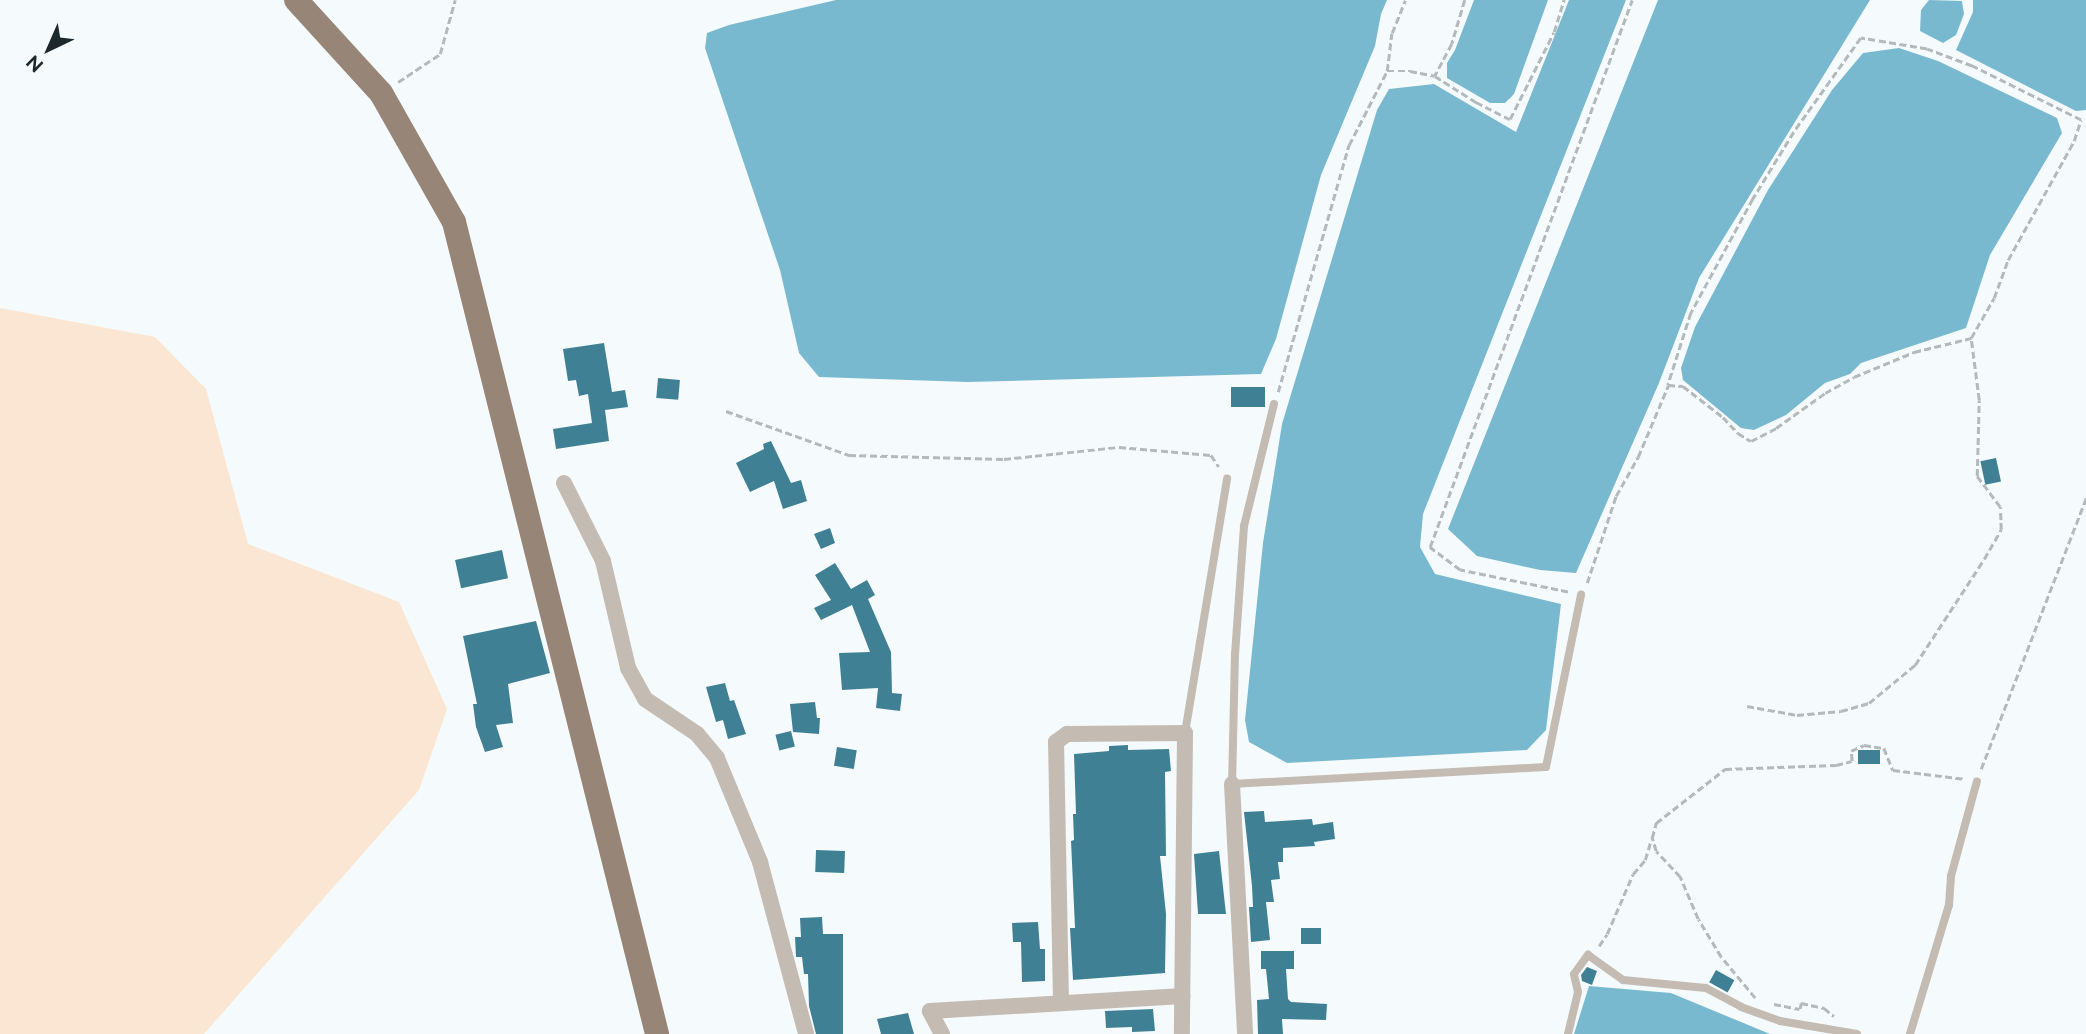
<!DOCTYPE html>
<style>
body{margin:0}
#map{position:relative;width:2086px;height:1034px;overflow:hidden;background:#f5fbfd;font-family:Raleway,sans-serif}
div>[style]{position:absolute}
.green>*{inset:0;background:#fae6d2}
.water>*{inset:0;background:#79b9d0}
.building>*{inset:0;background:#408095;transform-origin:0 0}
.path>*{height:2.5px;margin-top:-1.25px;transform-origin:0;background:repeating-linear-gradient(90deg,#b2babc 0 7px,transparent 0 10.5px)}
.lane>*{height:8px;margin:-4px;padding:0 4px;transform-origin:4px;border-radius:4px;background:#c4bbb2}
.street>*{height:16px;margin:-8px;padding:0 8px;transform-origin:8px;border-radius:8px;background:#c4bbb2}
.primary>*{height:24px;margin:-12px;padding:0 12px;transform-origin:12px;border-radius:12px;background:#978677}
span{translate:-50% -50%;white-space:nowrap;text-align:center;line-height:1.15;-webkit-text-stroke:7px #f5fbfd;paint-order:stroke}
.north{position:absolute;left:14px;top:14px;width:70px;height:70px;-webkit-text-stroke:5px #f5fbfd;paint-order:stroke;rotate:224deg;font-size:19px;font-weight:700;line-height:28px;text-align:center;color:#1c282c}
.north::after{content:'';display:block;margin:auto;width:24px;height:32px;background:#1c282c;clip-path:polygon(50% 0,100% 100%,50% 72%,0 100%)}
</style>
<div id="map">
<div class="green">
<div style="clip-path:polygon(0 308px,155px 337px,206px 389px,248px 544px,399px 602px,447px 709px,419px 790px,204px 1034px,0 1034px)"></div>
</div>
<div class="water">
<div style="clip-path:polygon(836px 0,1387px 0,1381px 14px,1375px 46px,1321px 175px,1276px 339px,1261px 374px,968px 382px,819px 377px,799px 353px,780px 270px,705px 48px,707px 33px,729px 25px)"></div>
<div style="clip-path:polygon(1474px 0,1548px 0,1514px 94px,1505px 103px,1490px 103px,1447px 78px,1447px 63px,1455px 50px)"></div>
<div style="clip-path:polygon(1569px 0,1626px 0,1423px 514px,1420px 547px,1435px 574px,1561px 604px,1546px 730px,1527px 750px,1287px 763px,1249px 742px,1245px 720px,1263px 543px,1282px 424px,1377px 110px,1389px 89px,1434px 84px,1516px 132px)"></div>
<div style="clip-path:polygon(1658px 0,1870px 0,1699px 278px,1659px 383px,1576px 573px,1540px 570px,1477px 556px,1448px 529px)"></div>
<div style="clip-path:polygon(1929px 0,1962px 1px,1964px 14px,1956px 35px,1943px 43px,1920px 31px,1921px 10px)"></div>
<div style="clip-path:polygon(1973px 0,2086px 0,2086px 110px,2076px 111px,1956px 50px,1973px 12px)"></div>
<div style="clip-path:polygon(1899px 48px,1938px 61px,2057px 118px,2062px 133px,1990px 255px,1966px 328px,1861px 363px,1850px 374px,1825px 383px,1786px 415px,1754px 430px,1741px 428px,1683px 380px,1681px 368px,1695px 327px,1768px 190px,1832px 90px,1863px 53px)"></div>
<div style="clip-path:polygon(1589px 986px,1671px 993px,1770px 1034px,1574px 1034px)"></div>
</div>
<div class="building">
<div style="clip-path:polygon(604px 343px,612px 392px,625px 390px,628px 407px,605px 410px,609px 441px,556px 449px,553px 429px,592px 423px,588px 394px,579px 396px,576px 380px,568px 381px,563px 349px)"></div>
<div style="left:658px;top:378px;width:22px;height:20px;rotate:5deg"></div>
<div style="left:1231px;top:387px;width:34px;height:20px"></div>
<div style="clip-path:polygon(771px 441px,791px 483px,801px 480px,807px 501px,783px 509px,774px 481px,750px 492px,736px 463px,764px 449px,763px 444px)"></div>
<div style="left:1996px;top:458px;width:24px;height:16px;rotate:78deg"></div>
<div style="clip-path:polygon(830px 528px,835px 543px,821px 549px,814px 534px)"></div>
<div style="left:502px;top:550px;width:29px;height:48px;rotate:78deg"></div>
<div style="clip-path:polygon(835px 563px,851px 589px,867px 580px,875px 595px,868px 599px,891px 652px,892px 693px,902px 694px,900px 711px,876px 708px,878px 688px,842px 690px,839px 653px,870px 652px,852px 605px,821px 620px,814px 608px,831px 600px,815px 575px)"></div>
<div style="clip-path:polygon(536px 621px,550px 673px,508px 684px,513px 723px,496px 725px,503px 747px,485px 752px,476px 727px,473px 704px,477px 704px,463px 636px)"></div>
<div style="clip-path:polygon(725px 683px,730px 701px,734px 700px,746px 734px,728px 739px,723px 720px,716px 722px,706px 687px)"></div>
<div style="clip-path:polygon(815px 702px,817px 718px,820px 718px,819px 734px,793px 732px,790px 704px)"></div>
<div style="left:791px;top:731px;width:16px;height:16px;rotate:76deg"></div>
<div style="clip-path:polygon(1128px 745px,1128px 750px,1169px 749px,1171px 771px,1165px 772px,1166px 856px,1160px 856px,1166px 914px,1165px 973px,1073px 980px,1070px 928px,1075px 928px,1071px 841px,1074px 840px,1073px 814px,1076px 814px,1074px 754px,1109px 751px,1109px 746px)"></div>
<div style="left:837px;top:747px;width:20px;height:19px;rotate:9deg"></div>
<div style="left:1858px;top:750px;width:22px;height:14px"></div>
<div style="clip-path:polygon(1264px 811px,1265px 822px,1312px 819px,1313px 825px,1333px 822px,1335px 839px,1314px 842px,1315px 846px,1283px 848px,1283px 862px,1278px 862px,1280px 879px,1271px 880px,1274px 902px,1266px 902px,1270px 940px,1251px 942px,1249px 907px,1253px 907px,1252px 886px,1244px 812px)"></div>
<div style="left:816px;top:850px;width:29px;height:22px;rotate:2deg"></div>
<div style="clip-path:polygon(1219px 851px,1226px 914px,1198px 914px,1194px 854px)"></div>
<div style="clip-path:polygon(822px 917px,823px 934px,843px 934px,843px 1034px,816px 1034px,809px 1006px,808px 974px,804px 974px,802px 957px,796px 957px,795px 937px,801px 937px,800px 918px)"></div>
<div style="clip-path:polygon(1038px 922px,1040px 949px,1045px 949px,1045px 981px,1022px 982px,1021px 942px,1013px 942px,1012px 923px)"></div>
<div style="left:1321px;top:928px;width:16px;height:20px;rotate:90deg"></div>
<div style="clip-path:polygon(1261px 951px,1294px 951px,1294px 969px,1286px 969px,1288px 999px,1291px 1002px,1327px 1004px,1326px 1020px,1282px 1019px,1283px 1034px,1258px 1034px,1257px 1000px,1269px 999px,1266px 969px,1261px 969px)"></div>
<div style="clip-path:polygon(1587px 967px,1597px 971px,1592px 985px,1582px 981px,1581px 975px)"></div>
<div style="left:1716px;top:970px;width:21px;height:14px;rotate:29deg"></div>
<div style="clip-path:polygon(1153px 1009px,1155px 1031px,1132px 1032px,1132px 1027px,1106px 1028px,1105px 1011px)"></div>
<div style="clip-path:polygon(908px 1013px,914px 1034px,881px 1034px,877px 1019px)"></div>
</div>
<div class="path">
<div style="left:1465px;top:0;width:46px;rotate:106.5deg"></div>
<div style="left:1452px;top:44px;width:36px;rotate:118deg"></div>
<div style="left:1435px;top:76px;width:49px;rotate:32.4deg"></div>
<div style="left:1476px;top:102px;width:38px;rotate:27deg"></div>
<div style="left:1510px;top:119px;width:97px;rotate:-63.2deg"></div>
<div style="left:1554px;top:32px;width:34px;rotate:-73deg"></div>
<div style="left:1387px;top:71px;width:38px;rotate:-83deg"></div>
<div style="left:1392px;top:33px;width:35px;rotate:-68deg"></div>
<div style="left:398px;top:82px;width:50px;rotate:-33.7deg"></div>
<div style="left:440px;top:54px;width:56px;rotate:-74.5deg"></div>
<div style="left:1278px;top:392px;width:257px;rotate:-74deg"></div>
<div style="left:1349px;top:145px;width:83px;rotate:-62.8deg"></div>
<div style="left:1387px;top:71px;width:23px"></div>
<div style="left:1410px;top:71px;width:25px;rotate:11deg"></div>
<div style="left:726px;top:411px;width:131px;rotate:19.7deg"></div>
<div style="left:849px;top:455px;width:155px;rotate:1.5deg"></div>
<div style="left:1004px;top:459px;width:116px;rotate:-6deg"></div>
<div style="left:1119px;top:447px;width:92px;rotate:5deg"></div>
<div style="left:1211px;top:455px;width:14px;rotate:56deg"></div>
<div style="left:1587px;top:583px;width:92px;rotate:-71.6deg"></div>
<div style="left:1616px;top:496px;width:45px;rotate:-60.6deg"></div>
<div style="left:1638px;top:457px;width:77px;rotate:-67.1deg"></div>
<div style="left:1568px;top:592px;width:110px;rotate:-168.5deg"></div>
<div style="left:1460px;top:570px;width:38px;rotate:-143deg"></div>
<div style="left:1430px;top:547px;width:583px;rotate:-69.73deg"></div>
<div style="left:1747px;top:706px;width:51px;rotate:10.2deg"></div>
<div style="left:1797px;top:715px;width:44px;rotate:-5.2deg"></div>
<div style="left:1841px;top:711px;width:29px;rotate:-16deg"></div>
<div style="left:1869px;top:703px;width:60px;rotate:-39.6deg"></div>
<div style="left:1915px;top:665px;width:126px;rotate:-56.9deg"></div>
<div style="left:1984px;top:559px;width:34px;rotate:-60deg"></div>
<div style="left:2001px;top:530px;width:23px;rotate:-92deg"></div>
<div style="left:2000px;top:507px;width:39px;rotate:-127deg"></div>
<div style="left:1977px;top:476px;width:76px;rotate:-88.5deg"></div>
<div style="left:1979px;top:400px;width:63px;rotate:-97.4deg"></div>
<div style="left:1971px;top:338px;width:46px;rotate:-60.1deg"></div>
<div style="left:1994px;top:298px;width:40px;rotate:-69.8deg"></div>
<div style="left:2008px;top:260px;width:136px;rotate:-61deg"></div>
<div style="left:2074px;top:141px;width:22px;rotate:-72deg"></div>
<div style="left:2081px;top:120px;width:122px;rotate:-153.6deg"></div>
<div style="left:1972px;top:66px;width:48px;rotate:-159.3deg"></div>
<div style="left:1927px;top:49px;width:67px;rotate:-170.5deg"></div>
<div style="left:1861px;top:38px;width:115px;rotate:125.5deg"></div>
<div style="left:1794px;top:132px;width:79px;rotate:121.5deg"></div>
<div style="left:1753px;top:199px;width:130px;rotate:118.5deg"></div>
<div style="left:1691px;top:313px;width:76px;rotate:107.7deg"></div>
<div style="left:1668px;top:385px;width:15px;rotate:4deg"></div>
<div style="left:1683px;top:386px;width:51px;rotate:37.8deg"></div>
<div style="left:1723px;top:417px;width:22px;rotate:47deg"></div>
<div style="left:1738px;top:433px;width:15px;rotate:32deg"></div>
<div style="left:1751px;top:441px;width:28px;rotate:-27deg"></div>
<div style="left:1776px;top:428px;width:60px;rotate:-35.5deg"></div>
<div style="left:1825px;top:393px;width:33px;rotate:-29deg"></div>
<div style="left:1854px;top:377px;width:65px;rotate:-22.6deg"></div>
<div style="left:1914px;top:352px;width:59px;rotate:-13.8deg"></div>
<div style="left:1981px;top:769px;width:291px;rotate:-68.8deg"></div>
<div style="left:1599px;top:946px;width:14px;rotate:-56deg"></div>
<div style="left:1607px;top:934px;width:65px;rotate:-66.6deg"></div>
<div style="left:1633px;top:874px;width:18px;rotate:-49deg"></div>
<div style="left:1645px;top:860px;width:21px;rotate:-73deg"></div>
<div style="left:1755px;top:998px;width:53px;rotate:-129.7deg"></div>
<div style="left:1721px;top:957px;width:44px;rotate:-121.2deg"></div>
<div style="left:1698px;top:919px;width:46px;rotate:-113.2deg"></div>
<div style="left:1680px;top:877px;width:35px;rotate:-133deg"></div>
<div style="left:1656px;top:851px;width:14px;rotate:-107deg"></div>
<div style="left:1652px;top:838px;width:16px;rotate:-75deg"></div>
<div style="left:1656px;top:823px;width:88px;rotate:-38deg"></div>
<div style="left:1725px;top:769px;width:111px;rotate:-2.1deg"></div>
<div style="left:1836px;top:765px;width:16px;rotate:-14deg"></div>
<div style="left:1852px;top:761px;width:10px;rotate:-96deg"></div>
<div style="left:1851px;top:751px;width:14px;rotate:-25deg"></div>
<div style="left:1864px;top:745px;width:20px;rotate:9deg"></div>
<div style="left:1884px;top:748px;width:24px;rotate:68deg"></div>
<div style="left:1893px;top:770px;width:73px;rotate:7.1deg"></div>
<div style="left:1774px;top:1004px;width:26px;rotate:11deg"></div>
<div style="left:1800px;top:1009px;width:6px;rotate:-81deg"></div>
<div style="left:1801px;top:1003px;width:24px;rotate:12deg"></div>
<div style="left:1824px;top:1008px;width:13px;rotate:39deg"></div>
</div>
<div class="lane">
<div style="left:1274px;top:404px;width:126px;rotate:103.8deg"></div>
<div style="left:1244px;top:526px;width:128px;rotate:94deg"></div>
<div style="left:1235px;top:654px;width:130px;rotate:91.3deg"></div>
<div style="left:1232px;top:784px;width:314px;rotate:-3.1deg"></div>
<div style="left:1546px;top:767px;width:176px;rotate:-78.5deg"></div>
<div style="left:1185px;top:733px;width:258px;rotate:-80.6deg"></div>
<div style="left:1568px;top:1034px;width:43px;rotate:-76.6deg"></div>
<div style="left:1578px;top:992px;width:18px;rotate:-103deg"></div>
<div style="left:1574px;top:974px;width:24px;rotate:-54deg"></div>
<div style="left:1588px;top:955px;width:43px;rotate:35.5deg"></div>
<div style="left:1623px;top:980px;width:83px;rotate:5.5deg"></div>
<div style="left:1706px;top:988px;width:40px;rotate:28deg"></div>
<div style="left:1741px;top:1007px;width:41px;rotate:19.7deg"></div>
<div style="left:1780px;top:1021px;width:78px;rotate:9.6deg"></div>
<div style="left:1910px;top:1034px;width:135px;rotate:-73.2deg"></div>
<div style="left:1949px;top:905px;width:29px;rotate:-86deg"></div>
<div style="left:1951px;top:876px;width:98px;rotate:-74.7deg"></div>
</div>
<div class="street">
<div style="left:564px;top:483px;width:87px;rotate:63.4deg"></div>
<div style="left:603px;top:561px;width:110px;rotate:76.8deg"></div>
<div style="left:628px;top:668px;width:35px;rotate:61deg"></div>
<div style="left:645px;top:699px;width:63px;rotate:33.9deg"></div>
<div style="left:697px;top:734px;width:31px;rotate:50deg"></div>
<div style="left:717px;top:758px;width:113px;rotate:67.5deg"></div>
<div style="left:760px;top:862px;width:178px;rotate:75deg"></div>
<div style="left:1232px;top:784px;width:250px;rotate:87deg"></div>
<div style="left:1061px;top:1001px;width:259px;rotate:-91.1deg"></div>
<div style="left:1056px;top:742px;width:14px;rotate:-36deg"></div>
<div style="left:1067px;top:734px;width:118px;rotate:-0.5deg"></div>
<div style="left:1185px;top:733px;width:301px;rotate:90.6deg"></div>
<div style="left:942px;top:1034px;width:26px;rotate:-118deg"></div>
<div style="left:930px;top:1011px;width:253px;rotate:-3.4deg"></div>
</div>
<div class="primary">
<div style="left:296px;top:0;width:126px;rotate:47.6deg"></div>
<div style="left:381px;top:93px;width:148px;rotate:60.5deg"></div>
<div style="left:454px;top:222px;width:837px;rotate:75.96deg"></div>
</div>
<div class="north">N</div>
</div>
